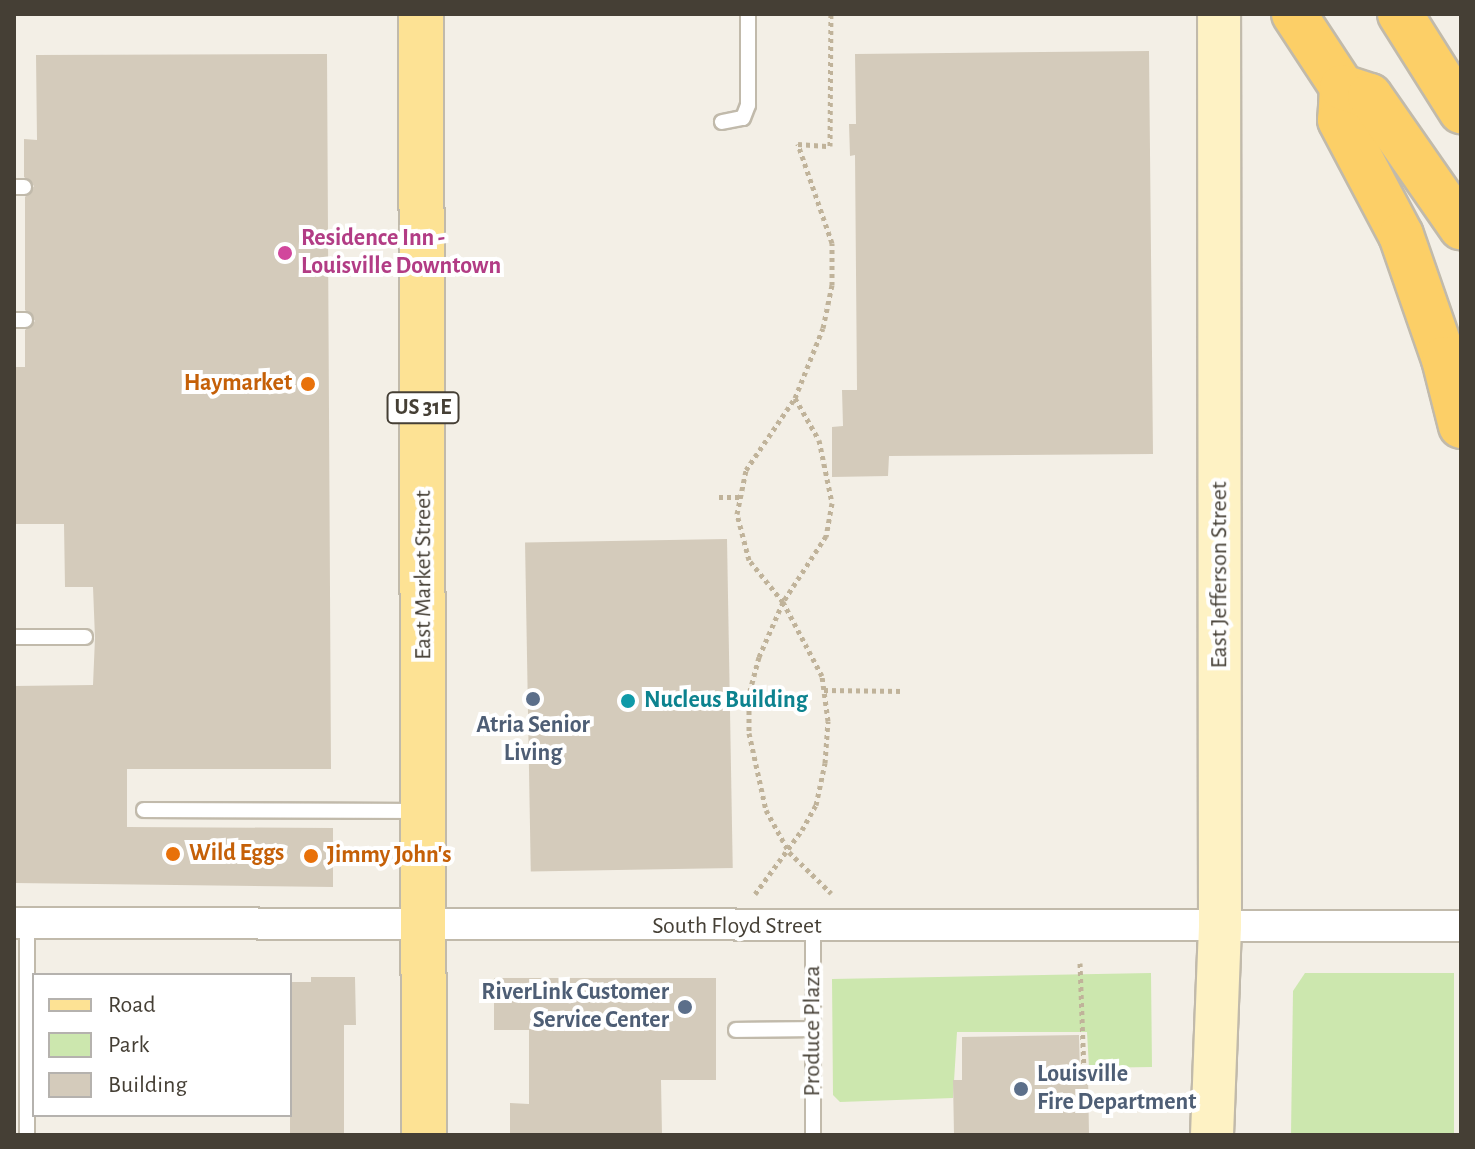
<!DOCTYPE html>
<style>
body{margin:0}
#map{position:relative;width:1475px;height:1149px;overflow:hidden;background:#f3efe6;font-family:"Alegreya Sans",sans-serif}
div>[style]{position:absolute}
.green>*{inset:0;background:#cce7ae}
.building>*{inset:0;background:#d4cbbb;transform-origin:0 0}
.path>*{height:5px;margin-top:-2.5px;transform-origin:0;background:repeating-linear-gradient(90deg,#c0b39a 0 4px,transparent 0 8px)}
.roads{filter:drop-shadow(2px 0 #c1baab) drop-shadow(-2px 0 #c1baab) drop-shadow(0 2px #c1baab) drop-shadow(0 -2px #c1baab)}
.service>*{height:14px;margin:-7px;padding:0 7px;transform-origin:7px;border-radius:7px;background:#fff}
.minor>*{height:30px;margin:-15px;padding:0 15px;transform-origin:15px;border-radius:15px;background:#fff}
.secondary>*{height:42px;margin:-21px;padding:0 21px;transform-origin:21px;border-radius:21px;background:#fef2c4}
.primary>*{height:44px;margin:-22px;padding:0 22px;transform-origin:22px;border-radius:22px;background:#fde294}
.motorway>*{height:44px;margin:-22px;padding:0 22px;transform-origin:22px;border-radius:22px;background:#fccf67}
.dots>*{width:22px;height:22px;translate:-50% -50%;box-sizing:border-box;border:4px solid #fff;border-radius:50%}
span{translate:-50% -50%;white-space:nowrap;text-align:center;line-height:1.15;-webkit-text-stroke:8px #fff;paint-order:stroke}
.shield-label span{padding:2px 6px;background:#fff;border:2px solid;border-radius:6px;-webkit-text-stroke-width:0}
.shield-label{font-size:22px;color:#453f35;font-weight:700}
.hotel-label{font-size:24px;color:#b23c85;font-weight:700}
.left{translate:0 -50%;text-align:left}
.food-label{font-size:24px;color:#c56008;font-weight:700}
.right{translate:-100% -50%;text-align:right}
.street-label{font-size:24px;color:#453f35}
.culture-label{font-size:24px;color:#0d838f;font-weight:700}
.service-label{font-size:24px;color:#4e5e75;font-weight:700}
.frame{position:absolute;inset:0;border:16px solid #453f35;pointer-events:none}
.legend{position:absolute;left:32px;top:973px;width:260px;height:144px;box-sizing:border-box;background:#fff;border:2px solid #b5b2ae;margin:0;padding:10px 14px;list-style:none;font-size:24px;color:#453f35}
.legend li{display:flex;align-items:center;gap:16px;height:40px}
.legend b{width:40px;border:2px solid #b5b2ae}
</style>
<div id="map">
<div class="green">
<div style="clip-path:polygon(1151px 973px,1152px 1067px,1089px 1068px,1087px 1032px,957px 1032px,953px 1098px,840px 1102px,833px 1095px,832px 979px)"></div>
<div style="clip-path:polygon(1305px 973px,1454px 973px,1454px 1135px,1291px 1135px,1293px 991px)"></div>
</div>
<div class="building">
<div style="clip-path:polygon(1149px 51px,1153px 454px,889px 456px,888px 476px,832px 477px,832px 427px,843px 426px,842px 390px,857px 390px,855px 155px,850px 156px,849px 124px,856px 124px,855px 54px)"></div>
<div style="clip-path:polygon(327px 54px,331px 769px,127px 769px,127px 827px,333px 828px,333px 887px,15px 883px,14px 686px,93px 685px,95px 638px,93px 587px,65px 587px,64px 524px,14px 524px,16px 367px,25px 367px,25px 330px,35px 321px,25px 310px,25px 197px,34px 186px,24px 177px,24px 139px,37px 140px,36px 55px)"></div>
<div style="left:727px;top:539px;width:329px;height:202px;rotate:89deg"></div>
<div style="clip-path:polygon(311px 977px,355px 977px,356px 1025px,344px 1025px,344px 1135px,290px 1135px,290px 982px,311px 982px)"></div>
<div style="clip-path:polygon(494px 978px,716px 978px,716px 1080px,661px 1080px,662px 1135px,510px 1135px,510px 1103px,529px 1104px,529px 1030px,494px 1030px)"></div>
<div style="clip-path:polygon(1079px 1035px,1080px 1075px,1088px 1074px,1089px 1135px,954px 1135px,953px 1080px,962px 1080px,962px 1037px)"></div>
</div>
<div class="path">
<div style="left:795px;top:398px;width:48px;rotate:60.3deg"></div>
<div style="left:819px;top:440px;width:64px;rotate:78.3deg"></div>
<div style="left:832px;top:503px;width:34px;rotate:100deg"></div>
<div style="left:826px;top:536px;width:79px;rotate:123.1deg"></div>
<div style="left:783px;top:602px;width:60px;rotate:113.6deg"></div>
<div style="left:759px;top:657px;width:39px;rotate:105deg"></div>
<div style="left:749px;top:695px;width:38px;rotate:90deg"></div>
<div style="left:749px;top:733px;width:79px;rotate:77.6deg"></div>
<div style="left:766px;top:810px;width:48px;rotate:61.3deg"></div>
<div style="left:789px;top:852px;width:59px;rotate:44.3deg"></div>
<div style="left:719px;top:497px;width:21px"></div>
<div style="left:824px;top:690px;width:80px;rotate:0.7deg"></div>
<div style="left:755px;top:894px;width:79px;rotate:-53.7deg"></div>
<div style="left:802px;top:830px;width:29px;rotate:-61deg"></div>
<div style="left:816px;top:805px;width:43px;rotate:-77.9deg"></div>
<div style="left:825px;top:763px;width:42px;rotate:-85.9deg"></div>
<div style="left:828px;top:721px;width:45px;rotate:-97.6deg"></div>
<div style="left:822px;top:676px;width:84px;rotate:-117.8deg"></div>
<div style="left:783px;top:602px;width:54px;rotate:-129deg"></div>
<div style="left:749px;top:560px;width:48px;rotate:-104.6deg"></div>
<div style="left:737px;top:514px;width:45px;rotate:-78.4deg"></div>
<div style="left:746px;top:470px;width:87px;rotate:-55.8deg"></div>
<div style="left:795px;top:398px;width:75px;rotate:-68.2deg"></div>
<div style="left:823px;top:328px;width:44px;rotate:-78.2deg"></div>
<div style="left:832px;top:285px;width:42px;rotate:-90deg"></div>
<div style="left:832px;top:243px;width:105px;rotate:-109deg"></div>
<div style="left:798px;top:144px;width:32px;rotate:4deg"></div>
<div style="left:830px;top:146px;width:132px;rotate:-89.6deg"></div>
<div style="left:1080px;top:963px;width:109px;rotate:87.9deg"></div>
</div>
<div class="roads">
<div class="service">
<div style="left:722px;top:122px;width:21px;rotate:-11deg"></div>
<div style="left:743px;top:118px;width:14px;rotate:-69deg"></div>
<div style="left:748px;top:105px;width:91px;rotate:-90deg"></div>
<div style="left:14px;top:187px;width:10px"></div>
<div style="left:14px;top:320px;width:11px"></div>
<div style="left:14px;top:637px;width:71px"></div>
<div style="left:144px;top:810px;width:276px;rotate:0.2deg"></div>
<div style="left:27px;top:923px;width:212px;rotate:90deg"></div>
<div style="left:813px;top:927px;width:208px;rotate:90deg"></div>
<div style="left:736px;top:1030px;width:77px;rotate:-0.7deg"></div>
</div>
<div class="minor">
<div style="left:14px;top:923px;width:1447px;rotate:0.12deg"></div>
</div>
<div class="secondary">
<div style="left:1212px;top:1135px;width:209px;rotate:-87.8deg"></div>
<div style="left:1220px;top:926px;width:912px;rotate:-90.06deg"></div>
</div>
<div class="primary">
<div style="left:421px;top:14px;width:1121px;rotate:89.85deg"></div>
</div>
<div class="motorway">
<div style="left:1294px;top:14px;width:87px;rotate:56.7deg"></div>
<div style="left:1342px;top:87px;width:33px;rotate:93deg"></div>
<div style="left:1340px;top:120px;width:130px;rotate:62.1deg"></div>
<div style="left:1401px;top:235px;width:131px;rotate:70.9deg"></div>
<div style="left:1444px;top:359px;width:69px;rotate:75.8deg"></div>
<div style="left:1400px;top:14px;width:115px;rotate:57.8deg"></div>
<div style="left:1342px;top:87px;width:29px;rotate:18deg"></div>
<div style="left:1370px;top:96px;width:160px;rotate:55.2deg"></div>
</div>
</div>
<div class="dots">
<div style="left:285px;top:253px;background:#d1479c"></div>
<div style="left:308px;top:384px;background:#e8710a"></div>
<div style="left:533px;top:699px;background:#5c6f8a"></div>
<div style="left:628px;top:701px;background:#0f9aa8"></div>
<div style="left:173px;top:854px;background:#e8710a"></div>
<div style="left:311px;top:856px;background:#e8710a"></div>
<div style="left:685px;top:1007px;background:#5c6f8a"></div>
<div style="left:1021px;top:1089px;background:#5c6f8a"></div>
</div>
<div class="shield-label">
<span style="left:423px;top:408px">US 31E</span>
</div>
<div class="hotel-label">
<span class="left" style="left:301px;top:253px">Residence Inn -<br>Louisville Downtown</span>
</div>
<div class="food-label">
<span class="right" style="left:292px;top:384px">Haymarket</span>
<span class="left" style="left:189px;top:854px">Wild Eggs</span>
<span class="left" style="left:327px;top:856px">Jimmy John's</span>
</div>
<div class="street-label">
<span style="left:424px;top:575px;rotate:-90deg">East Market Street</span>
<span style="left:1220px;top:575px;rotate:-90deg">East Jefferson Street</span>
<span style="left:737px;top:927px">South Floyd Street</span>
<span style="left:813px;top:1031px;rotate:-90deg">Produce Plaza</span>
</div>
<div class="culture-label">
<span class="left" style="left:644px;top:701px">Nucleus Building</span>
</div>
<div class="service-label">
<span style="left:533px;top:740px">Atria Senior<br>Living</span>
<span class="right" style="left:669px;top:1007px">RiverLink Customer<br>Service Center</span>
<span class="left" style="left:1037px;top:1089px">Louisville<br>Fire Department</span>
</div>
<div class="frame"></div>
<ul class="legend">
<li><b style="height:10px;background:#fde294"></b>Road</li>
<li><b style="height:22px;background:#cce7ae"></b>Park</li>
<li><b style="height:22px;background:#d4cbbb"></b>Building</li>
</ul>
</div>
